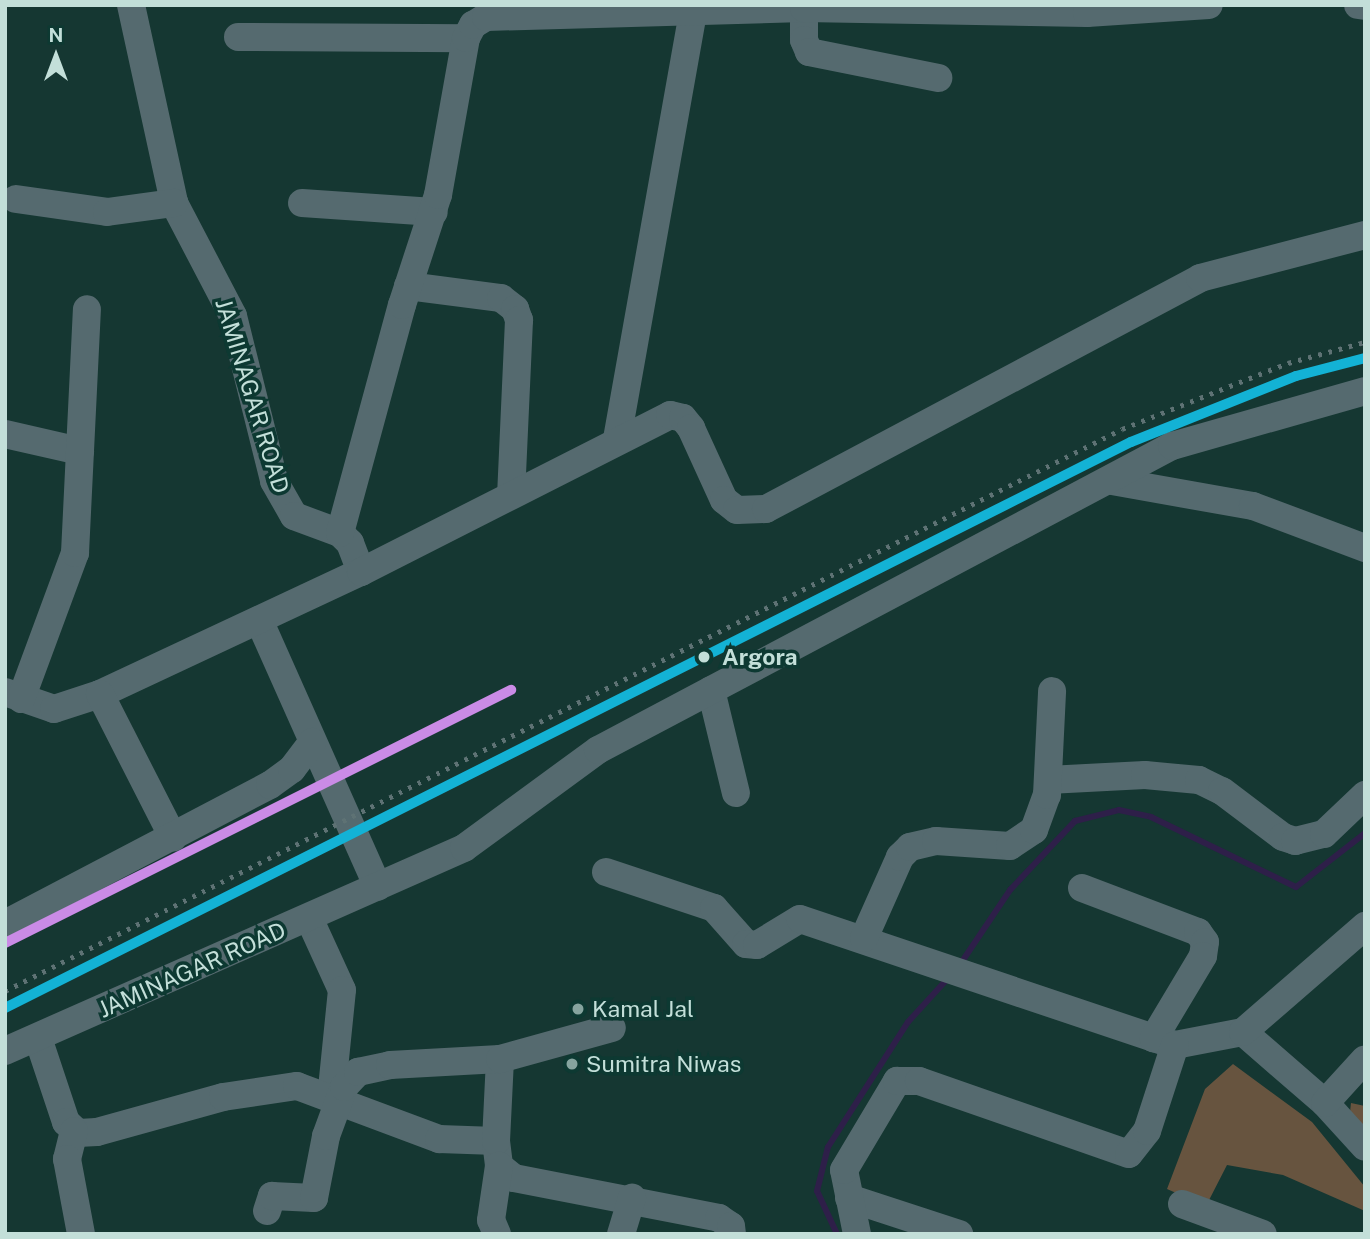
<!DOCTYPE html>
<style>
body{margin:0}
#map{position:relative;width:1370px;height:1239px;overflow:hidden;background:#153732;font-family:"Public Sans",sans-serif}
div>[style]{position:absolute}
.green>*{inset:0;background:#67543f}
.stream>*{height:6px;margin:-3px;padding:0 3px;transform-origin:3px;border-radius:3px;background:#2e1f49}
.minor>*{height:28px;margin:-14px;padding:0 14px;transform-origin:14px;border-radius:14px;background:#556a6f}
.rail>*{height:5px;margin-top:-2.5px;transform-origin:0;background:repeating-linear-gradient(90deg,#5e7274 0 3.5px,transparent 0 10.5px)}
.rail-1>*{height:10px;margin:-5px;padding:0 5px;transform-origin:5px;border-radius:5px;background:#13b2d5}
.rail-2>*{height:10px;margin:-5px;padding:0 5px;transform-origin:5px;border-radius:5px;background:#ca8be6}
.dots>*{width:19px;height:19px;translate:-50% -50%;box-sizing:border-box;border:4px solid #0d3932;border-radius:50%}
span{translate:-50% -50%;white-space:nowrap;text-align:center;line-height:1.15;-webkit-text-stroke:7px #0d3932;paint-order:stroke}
.street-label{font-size:23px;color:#c3dfd9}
.stop-label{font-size:23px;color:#c3dfd9;font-weight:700}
.left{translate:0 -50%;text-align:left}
.poi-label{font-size:23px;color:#c3dfd9}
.frame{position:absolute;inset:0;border:7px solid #c3dfd9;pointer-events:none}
.north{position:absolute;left:21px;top:21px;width:70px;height:70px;-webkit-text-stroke:5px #0d3932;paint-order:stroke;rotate:0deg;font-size:19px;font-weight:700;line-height:28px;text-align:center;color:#c3dfd9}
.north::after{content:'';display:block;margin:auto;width:24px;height:32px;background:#c3dfd9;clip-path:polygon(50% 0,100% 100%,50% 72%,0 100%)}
</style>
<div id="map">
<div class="green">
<div style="clip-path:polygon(1233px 1064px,1312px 1122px,1365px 1187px,1365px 1211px,1283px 1175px,1227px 1165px,1206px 1206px,1167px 1189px,1205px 1089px)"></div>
<div style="clip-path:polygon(1351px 1103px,1365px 1106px,1365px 1131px,1350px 1112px)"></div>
</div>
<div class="stream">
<div style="left:959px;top:966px;width:92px;rotate:-56.1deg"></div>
<div style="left:1010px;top:890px;width:95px;rotate:-46.7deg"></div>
<div style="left:1075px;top:821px;width:45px;rotate:-14deg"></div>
<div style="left:1119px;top:810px;width:33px;rotate:12deg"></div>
<div style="left:1151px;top:817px;width:161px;rotate:25.8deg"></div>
<div style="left:1296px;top:887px;width:88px;rotate:-38deg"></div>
<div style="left:837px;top:1234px;width:47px;rotate:-114.9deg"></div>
<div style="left:817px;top:1191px;width:45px;rotate:-76deg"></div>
<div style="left:828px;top:1147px;width:148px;rotate:-57.4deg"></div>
<div style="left:908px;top:1022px;width:62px;rotate:-47.6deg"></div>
</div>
<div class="minor">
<div style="left:131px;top:5px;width:203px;rotate:77.7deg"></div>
<div style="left:174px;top:203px;width:127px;rotate:62.4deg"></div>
<div style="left:233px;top:316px;width:170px;rotate:76deg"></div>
<div style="left:274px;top:481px;width:40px;rotate:60.3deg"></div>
<div style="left:294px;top:516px;width:49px;rotate:20.3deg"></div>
<div style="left:340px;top:533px;width:14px;rotate:45deg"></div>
<div style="left:350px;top:543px;width:31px;rotate:69deg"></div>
<div style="left:804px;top:5px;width:35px;rotate:90deg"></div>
<div style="left:804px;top:40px;width:13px;rotate:67deg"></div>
<div style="left:809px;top:52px;width:132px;rotate:11.4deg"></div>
<div style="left:1358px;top:5px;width:7px;rotate:8deg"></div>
<div style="left:238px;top:37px;width:228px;rotate:0.3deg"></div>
<div style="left:16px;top:199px;width:92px;rotate:8.1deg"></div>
<div style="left:107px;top:212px;width:68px;rotate:-7.7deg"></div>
<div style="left:302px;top:203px;width:132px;rotate:3.9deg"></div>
<div style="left:408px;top:286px;width:94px;rotate:7.4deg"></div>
<div style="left:501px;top:298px;width:18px;rotate:38deg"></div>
<div style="left:515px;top:309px;width:12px;rotate:70deg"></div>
<div style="left:519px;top:320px;width:174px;rotate:92.6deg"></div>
<div style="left:5px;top:434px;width:77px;rotate:12.8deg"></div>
<div style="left:617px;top:439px;width:434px;rotate:-79.9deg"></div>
<div style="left:1112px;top:481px;width:143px;rotate:10.1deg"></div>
<div style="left:1253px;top:506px;width:120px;rotate:20.6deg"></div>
<div style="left:340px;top:533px;width:236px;rotate:-74.8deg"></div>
<div style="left:402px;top:305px;width:116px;rotate:-71.9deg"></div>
<div style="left:438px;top:195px;width:159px;rotate:-79.9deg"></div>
<div style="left:466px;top:38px;width:15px;rotate:-62deg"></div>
<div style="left:473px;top:25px;width:15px;rotate:-32deg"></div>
<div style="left:486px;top:17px;width:318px;rotate:-1.6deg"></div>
<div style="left:804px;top:8px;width:283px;rotate:1deg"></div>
<div style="left:1087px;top:13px;width:122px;rotate:-3.8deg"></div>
<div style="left:259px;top:620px;width:292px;rotate:66deg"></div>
<div style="left:711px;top:690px;width:106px;rotate:76.4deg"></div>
<div style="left:5px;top:692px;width:52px;rotate:19.1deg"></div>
<div style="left:54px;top:709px;width:48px;rotate:-18.1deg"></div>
<div style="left:100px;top:694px;width:288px;rotate:-25.1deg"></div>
<div style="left:361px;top:572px;width:347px;rotate:-26.9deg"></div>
<div style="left:670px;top:415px;width:13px;rotate:13deg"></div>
<div style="left:683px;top:418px;width:13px;rotate:51deg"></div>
<div style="left:691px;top:428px;width:79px;rotate:65.4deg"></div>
<div style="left:724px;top:500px;width:16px;rotate:38deg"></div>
<div style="left:737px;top:510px;width:29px;rotate:-2deg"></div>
<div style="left:766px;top:509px;width:492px;rotate:-28deg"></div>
<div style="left:1200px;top:278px;width:171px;rotate:-14.6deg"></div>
<div style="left:100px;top:694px;width:161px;rotate:63deg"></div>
<div style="left:21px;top:699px;width:156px;rotate:-69.7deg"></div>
<div style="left:75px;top:553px;width:244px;rotate:-87.2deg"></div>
<div style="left:1048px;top:780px;width:97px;rotate:-3deg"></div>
<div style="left:1145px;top:775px;width:54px;rotate:5.3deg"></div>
<div style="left:1199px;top:780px;width:25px;rotate:26deg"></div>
<div style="left:1222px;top:791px;width:76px;rotate:37deg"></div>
<div style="left:1283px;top:837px;width:13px;rotate:18deg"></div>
<div style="left:1295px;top:841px;width:30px;rotate:-14deg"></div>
<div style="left:1324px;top:834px;width:57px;rotate:-43.6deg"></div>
<div style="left:606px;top:872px;width:114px;rotate:18.4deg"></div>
<div style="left:714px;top:908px;width:48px;rotate:48.4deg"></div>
<div style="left:746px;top:944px;width:11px;rotate:5deg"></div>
<div style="left:757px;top:945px;width:50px;rotate:-31.2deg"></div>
<div style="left:800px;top:919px;width:396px;rotate:18.6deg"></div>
<div style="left:1175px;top:1045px;width:69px;rotate:-10.8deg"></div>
<div style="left:1243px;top:1032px;width:108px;rotate:40.9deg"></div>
<div style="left:1325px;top:1103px;width:59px;rotate:47.7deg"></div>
<div style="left:1082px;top:888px;width:124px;rotate:20.8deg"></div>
<div style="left:1198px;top:932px;width:12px;rotate:55deg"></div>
<div style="left:1205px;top:942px;width:14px;rotate:98deg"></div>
<div style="left:1203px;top:956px;width:96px;rotate:120.9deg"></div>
<div style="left:309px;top:918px;width:79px;rotate:65.4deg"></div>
<div style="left:342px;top:990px;width:109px;rotate:95.8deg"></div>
<div style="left:5px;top:924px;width:299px;rotate:-27.7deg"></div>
<div style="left:270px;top:785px;width:27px;rotate:-36deg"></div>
<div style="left:292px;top:769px;width:34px;rotate:-53deg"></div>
<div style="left:864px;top:938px;width:89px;rotate:-66deg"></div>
<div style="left:900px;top:857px;width:14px;rotate:-45deg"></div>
<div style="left:910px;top:847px;width:27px;rotate:-13deg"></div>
<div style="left:936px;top:841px;width:74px;rotate:3.9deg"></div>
<div style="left:1010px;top:846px;width:29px;rotate:-34deg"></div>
<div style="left:1034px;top:830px;width:37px;rotate:-70deg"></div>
<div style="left:1047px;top:795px;width:104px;rotate:-87.2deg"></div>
<div style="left:1243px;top:1032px;width:162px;rotate:-41deg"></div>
<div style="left:38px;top:1038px;width:89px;rotate:71.6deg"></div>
<div style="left:66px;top:1122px;width:16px;rotate:43deg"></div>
<div style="left:78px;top:1133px;width:19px;rotate:-3deg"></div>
<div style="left:97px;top:1132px;width:131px;rotate:-15.5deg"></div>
<div style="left:223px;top:1097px;width:75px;rotate:-8.5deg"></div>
<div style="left:297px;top:1086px;width:152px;rotate:20.5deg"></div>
<div style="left:439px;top:1139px;width:57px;rotate:2deg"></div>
<div style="left:496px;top:1141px;width:25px;rotate:83deg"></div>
<div style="left:499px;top:1166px;width:19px;rotate:39deg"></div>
<div style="left:514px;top:1178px;width:209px;rotate:11deg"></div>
<div style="left:719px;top:1218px;width:14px;rotate:34deg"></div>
<div style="left:731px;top:1226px;width:8px;rotate:83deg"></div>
<div style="left:5px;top:1051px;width:502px;rotate:-23.86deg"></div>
<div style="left:464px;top:848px;width:166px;rotate:-36.2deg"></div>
<div style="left:598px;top:750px;width:650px;rotate:-27.91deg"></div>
<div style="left:1172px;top:446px;width:201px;rotate:-15.9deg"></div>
<div style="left:1325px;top:1103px;width:59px;rotate:-47.7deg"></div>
<div style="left:74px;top:1131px;width:29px;rotate:104deg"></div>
<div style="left:67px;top:1159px;width:76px;rotate:79.4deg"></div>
<div style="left:496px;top:1141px;width:82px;rotate:-87.2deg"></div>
<div style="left:849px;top:1198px;width:116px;rotate:18.1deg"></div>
<div style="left:1182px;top:1204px;width:86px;rotate:20.3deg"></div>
<div style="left:267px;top:1211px;width:16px;rotate:-72deg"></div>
<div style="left:272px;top:1196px;width:42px;rotate:2.7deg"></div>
<div style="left:314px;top:1198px;width:63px;rotate:-79deg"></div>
<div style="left:326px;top:1136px;width:52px;rotate:-69.8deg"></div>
<div style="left:344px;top:1087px;width:21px;rotate:-47deg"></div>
<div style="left:358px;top:1072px;width:33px;rotate:-12deg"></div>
<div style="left:390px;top:1065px;width:110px;rotate:-3.1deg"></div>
<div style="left:500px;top:1059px;width:116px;rotate:-15.5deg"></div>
<div style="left:497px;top:1234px;width:15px;rotate:-113deg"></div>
<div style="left:491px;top:1220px;width:55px;rotate:-81.6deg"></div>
<div style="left:621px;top:1234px;width:38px;rotate:-73deg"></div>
<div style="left:857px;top:1234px;width:65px;rotate:-101.5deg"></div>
<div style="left:844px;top:1170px;width:104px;rotate:-59.2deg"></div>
<div style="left:897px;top:1081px;width:22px"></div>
<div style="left:919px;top:1081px;width:222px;rotate:19.2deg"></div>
<div style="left:1129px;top:1154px;width:29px;rotate:-52deg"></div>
<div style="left:1147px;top:1131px;width:90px;rotate:-72deg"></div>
</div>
<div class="rail">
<div style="left:5px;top:991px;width:1250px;rotate:-26.71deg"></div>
<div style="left:1122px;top:429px;width:179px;rotate:-21.7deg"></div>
<div style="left:1288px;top:363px;width:80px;rotate:-15.3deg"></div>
<div style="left:5px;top:1008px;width:1260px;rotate:-26.69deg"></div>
<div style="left:1131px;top:442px;width:178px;rotate:-21.8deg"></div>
<div style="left:1296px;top:376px;width:71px;rotate:-14.6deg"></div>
</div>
<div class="rail-1">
<div style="left:5px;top:1008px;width:1260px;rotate:-26.69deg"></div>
<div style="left:1131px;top:442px;width:178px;rotate:-21.8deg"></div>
<div style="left:1296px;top:376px;width:71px;rotate:-14.6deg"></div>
</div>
<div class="rail-2">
<div style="left:5px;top:943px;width:566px;rotate:-26.57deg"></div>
</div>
<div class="dots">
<div style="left:704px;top:657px;background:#c3dfd9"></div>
<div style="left:578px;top:1009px;background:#86a49f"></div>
<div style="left:572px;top:1064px;background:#86a49f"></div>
</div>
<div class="street-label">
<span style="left:252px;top:396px;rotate:73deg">JAMINAGAR ROAD</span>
<span style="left:192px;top:970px;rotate:-24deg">JAMINAGAR ROAD</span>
</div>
<div class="stop-label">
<span class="left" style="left:722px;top:657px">Argora</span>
</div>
<div class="poi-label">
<span class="left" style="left:592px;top:1009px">Kamal Jal</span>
<span class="left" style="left:586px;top:1064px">Sumitra Niwas</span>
</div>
<div class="frame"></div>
<div class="north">N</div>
</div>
